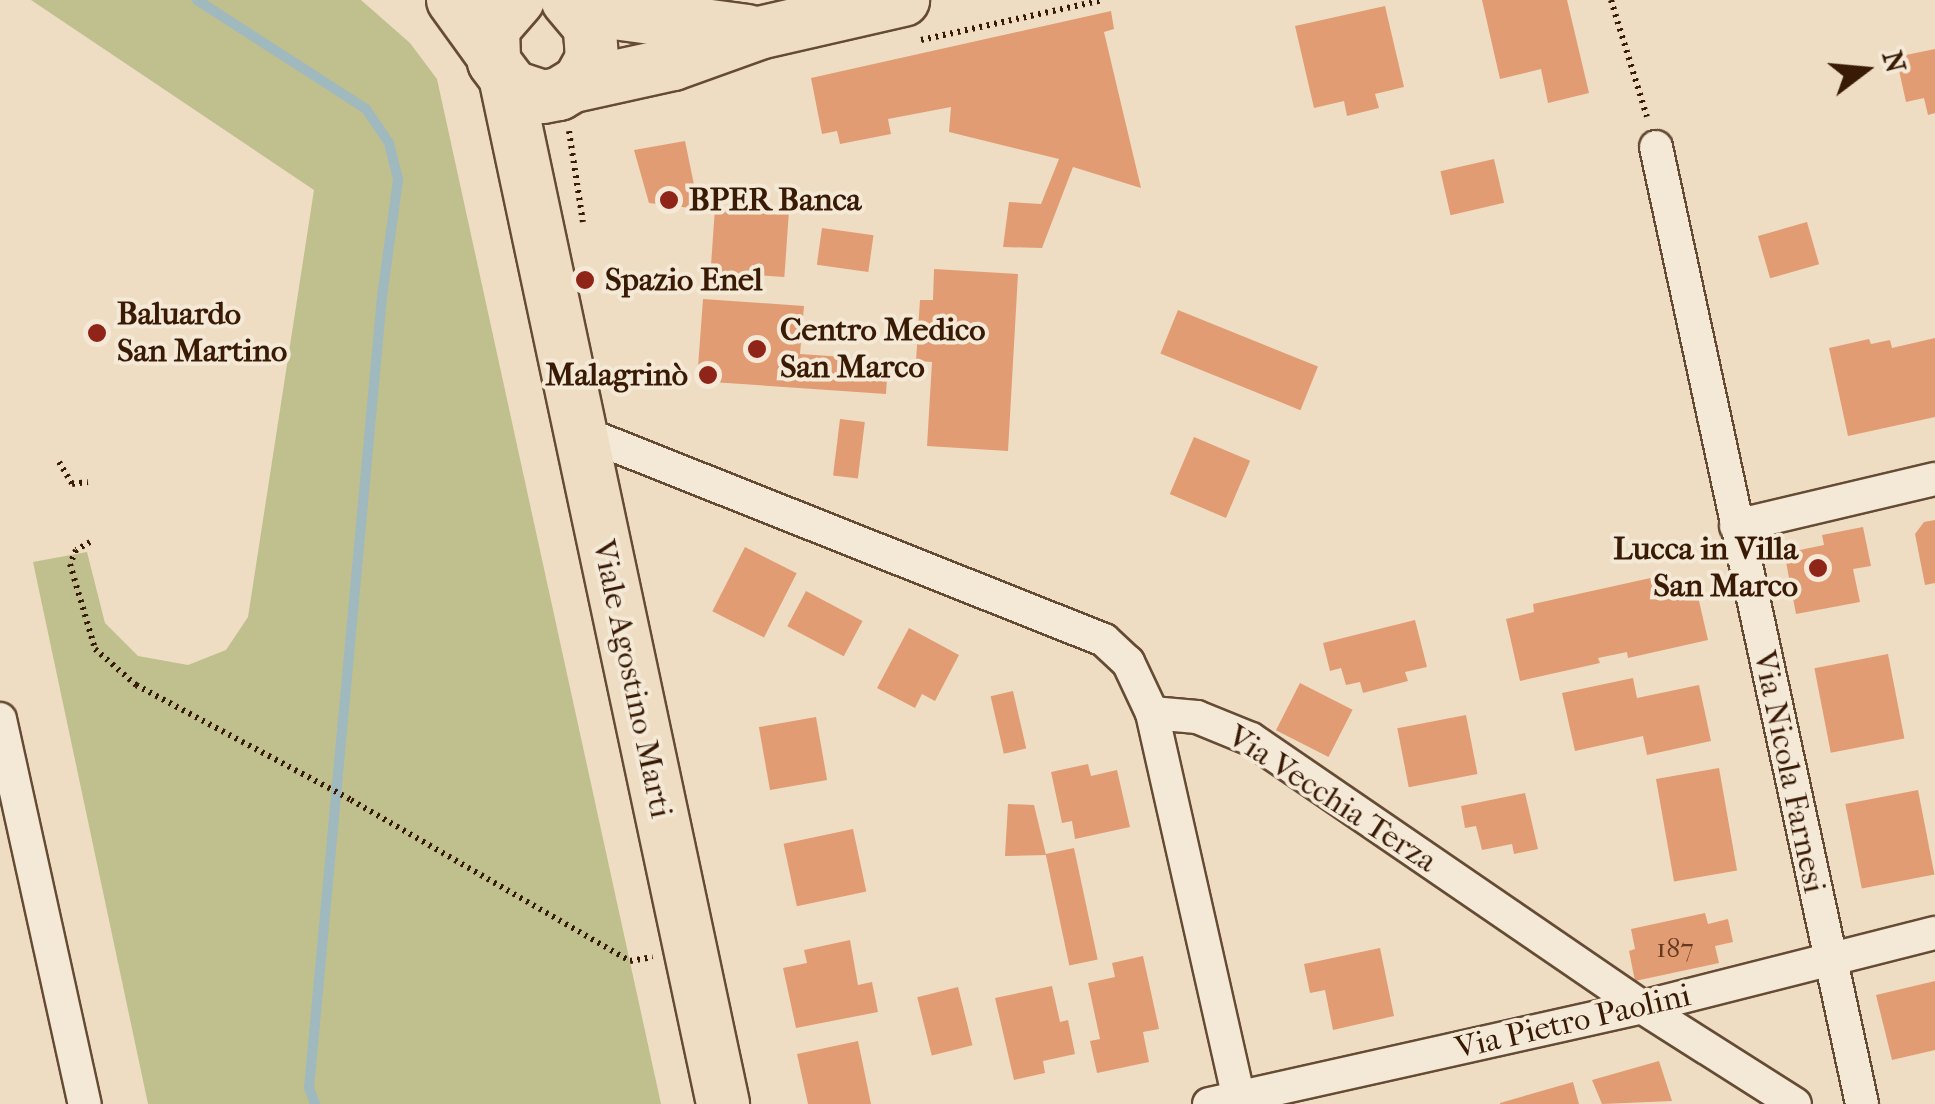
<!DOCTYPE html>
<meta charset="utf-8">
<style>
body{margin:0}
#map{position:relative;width:1935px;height:1104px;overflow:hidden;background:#eeddc2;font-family:"IM FELL French Canon",serif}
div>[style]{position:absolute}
.green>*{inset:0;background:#c0bf8e}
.stream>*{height:10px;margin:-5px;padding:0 5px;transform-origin:5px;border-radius:5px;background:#9fb9be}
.building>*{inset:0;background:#e29c74;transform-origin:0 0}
.path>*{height:6px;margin-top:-3px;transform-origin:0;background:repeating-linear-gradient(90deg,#391a04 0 2.5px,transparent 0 7.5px)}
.roads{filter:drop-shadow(2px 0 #664b34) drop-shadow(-2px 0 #664b34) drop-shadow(0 2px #664b34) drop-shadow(0 -2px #664b34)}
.street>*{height:32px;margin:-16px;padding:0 16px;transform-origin:16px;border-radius:16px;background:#f4e9d7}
.primary>*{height:52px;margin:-26px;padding:0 26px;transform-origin:26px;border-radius:26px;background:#eeddc2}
.dots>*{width:28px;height:28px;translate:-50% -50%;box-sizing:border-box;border:5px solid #f4e9d7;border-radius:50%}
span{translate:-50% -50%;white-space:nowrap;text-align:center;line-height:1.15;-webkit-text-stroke:8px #f4e9d7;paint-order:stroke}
.number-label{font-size:28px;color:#633a20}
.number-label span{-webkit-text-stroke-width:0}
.poi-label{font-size:32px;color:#391a04;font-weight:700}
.left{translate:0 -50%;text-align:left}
.right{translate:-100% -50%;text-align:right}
.street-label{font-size:32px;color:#391a04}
.north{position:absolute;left:1815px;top:20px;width:100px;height:100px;-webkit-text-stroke:8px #f4e9d7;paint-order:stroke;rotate:74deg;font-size:28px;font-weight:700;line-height:40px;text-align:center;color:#391a04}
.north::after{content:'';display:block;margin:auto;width:35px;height:45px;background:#391a04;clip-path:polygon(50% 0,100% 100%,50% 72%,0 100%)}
</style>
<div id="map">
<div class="green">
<div style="clip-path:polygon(31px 0,361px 0,410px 43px,437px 79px,661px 1104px,148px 1104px,33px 562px,87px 552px,105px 623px,138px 656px,188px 665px,226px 650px,248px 617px,314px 190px)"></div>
</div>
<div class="stream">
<div style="left:197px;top:0;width:201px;rotate:32.8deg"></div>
<div style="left:366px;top:109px;width:41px;rotate:55.9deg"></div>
<div style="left:389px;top:143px;width:38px;rotate:76deg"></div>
<div style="left:398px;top:180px;width:118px;rotate:97.8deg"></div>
<div style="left:382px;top:297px;width:794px;rotate:95.27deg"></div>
<div style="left:309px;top:1088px;width:17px;rotate:69deg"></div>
</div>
<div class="building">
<div style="clip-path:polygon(1482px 0,1567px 0,1589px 93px,1548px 103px,1541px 69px,1500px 79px)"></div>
<div style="clip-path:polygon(1385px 6px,1404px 87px,1375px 94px,1379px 108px,1347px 116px,1344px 101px,1314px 108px,1295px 26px)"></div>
<div style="clip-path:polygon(1111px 11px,1114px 29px,1104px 32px,1141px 188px,1073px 167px,1042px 248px,1003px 247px,1009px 202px,1041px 204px,1059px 159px,949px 132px,951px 107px,888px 119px,891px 134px,840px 144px,837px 131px,822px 134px,811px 78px)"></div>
<div style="clip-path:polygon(1935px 49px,1935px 113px,1928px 115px,1924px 98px,1906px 102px,1896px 57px)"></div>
<div style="clip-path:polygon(685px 141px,699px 209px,649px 203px,634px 150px)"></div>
<div style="left:1494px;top:159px;width:45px;height:55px;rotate:77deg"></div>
<div style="left:715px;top:208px;width:74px;height:64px;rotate:4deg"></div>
<div style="left:1807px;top:222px;width:44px;height:51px;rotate:74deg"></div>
<div style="left:822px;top:228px;width:52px;height:37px;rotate:8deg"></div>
<div style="clip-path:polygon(934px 269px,1018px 274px,1008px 451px,927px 446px,932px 362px,916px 361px,920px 300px,933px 300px)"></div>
<div style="clip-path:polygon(703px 299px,804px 306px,800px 354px,888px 360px,886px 394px,697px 381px)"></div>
<div style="left:1178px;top:310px;width:151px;height:47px;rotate:22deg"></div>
<div style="clip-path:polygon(1935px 338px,1935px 417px,1848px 436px,1829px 348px,1869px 339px,1871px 344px,1890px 340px,1892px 348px)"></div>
<div style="left:840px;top:419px;width:25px;height:57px;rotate:7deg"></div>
<div style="left:1194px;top:437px;width:61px;height:62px;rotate:23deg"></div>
<div style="clip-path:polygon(1935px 520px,1935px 583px,1925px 585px,1915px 534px,1924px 522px)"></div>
<div style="clip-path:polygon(1863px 527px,1871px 566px,1853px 569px,1860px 602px,1796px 614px,1786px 562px,1795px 551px,1824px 545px,1822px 535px)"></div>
<div style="left:745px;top:547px;width:58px;height:72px;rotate:27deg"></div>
<div style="clip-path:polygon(1664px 575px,1666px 585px,1694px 579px,1708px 640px,1628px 658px,1627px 652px,1598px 658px,1600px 663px,1520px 681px,1506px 619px,1534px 612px,1533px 604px)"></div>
<div style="left:806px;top:591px;width:64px;height:40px;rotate:28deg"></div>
<div style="clip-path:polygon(1415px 620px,1427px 667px,1405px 672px,1408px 681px,1363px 693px,1360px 682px,1346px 685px,1341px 668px,1330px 671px,1323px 643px)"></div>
<div style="clip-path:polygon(909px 628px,959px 655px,935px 701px,922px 694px,915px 708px,877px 688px)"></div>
<div style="left:1888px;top:654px;width:86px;height:75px;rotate:79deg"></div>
<div style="clip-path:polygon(1633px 678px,1637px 698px,1699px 685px,1711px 741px,1647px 755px,1643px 736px,1575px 751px,1562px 693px)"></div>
<div style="left:1300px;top:683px;width:59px;height:53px;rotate:27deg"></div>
<div style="left:1013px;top:691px;width:59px;height:23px;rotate:77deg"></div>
<div style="left:1466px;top:715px;width:60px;height:70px;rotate:79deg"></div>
<div style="left:816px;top:717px;width:64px;height:58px;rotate:80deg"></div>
<div style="clip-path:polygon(1088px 764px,1091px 776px,1117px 770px,1130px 827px,1075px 839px,1072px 821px,1062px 823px,1051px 772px)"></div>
<div style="left:1719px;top:768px;width:104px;height:64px;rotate:80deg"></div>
<div style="left:1918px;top:790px;width:86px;height:74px;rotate:79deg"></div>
<div style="clip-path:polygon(1525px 793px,1538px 849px,1514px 854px,1512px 844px,1482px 850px,1476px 826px,1465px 828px,1461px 806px)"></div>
<div style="clip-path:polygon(1008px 804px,1034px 805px,1046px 855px,1005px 856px)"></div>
<div style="left:853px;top:829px;width:64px;height:71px;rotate:78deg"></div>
<div style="left:1074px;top:848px;width:114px;height:29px;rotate:78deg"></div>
<div style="clip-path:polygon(1705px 913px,1708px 924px,1728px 919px,1733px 942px,1715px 946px,1719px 963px,1635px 981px,1629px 951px,1635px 949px,1631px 929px)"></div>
<div style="clip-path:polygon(850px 940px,858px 985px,872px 982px,878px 1012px,796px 1028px,783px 968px,807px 963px,804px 950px)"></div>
<div style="clip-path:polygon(1380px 948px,1394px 1016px,1333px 1030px,1325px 990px,1310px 993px,1304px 964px)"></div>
<div style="clip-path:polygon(1143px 956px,1159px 1029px,1143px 1032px,1149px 1062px,1097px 1073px,1090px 1041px,1100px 1039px,1088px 983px,1115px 977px,1112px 963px)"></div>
<div style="clip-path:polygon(1935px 981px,1935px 1050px,1892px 1060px,1876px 995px)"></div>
<div style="clip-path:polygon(1052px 986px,1060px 1022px,1068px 1020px,1075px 1054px,1043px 1061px,1045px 1073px,1014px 1080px,995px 998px)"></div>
<div style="left:958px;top:987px;width:60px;height:42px;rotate:76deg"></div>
<div style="clip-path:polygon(858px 1041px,871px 1104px,808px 1104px,797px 1054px)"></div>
<div style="clip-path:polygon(1659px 1061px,1672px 1101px,1602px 1104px,1592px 1080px)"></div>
<div style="clip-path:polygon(1573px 1082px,1579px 1104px,1500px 1104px,1500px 1103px)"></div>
</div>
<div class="path">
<div style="left:1611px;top:0;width:122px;rotate:72.9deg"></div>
<div style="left:921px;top:40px;width:186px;rotate:-12.4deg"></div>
<div style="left:569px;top:131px;width:92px;rotate:81.3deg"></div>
<div style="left:59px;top:462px;width:26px;rotate:59deg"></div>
<div style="left:72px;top:484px;width:16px;rotate:-7deg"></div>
<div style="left:90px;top:542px;width:16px;rotate:150deg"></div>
<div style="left:76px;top:550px;width:15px;rotate:113deg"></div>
<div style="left:70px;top:564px;width:89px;rotate:73.6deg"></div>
<div style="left:95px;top:649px;width:55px;rotate:41.3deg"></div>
<div style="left:136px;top:685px;width:244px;rotate:28.1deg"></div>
<div style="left:351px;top:800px;width:322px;rotate:30deg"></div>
<div style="left:630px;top:961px;width:23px;rotate:-10deg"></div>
</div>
<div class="roads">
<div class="street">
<div style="left:1656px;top:147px;width:979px;rotate:77.85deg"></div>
<div style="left:581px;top:432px;width:563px;rotate:21.69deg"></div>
<div style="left:1104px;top:640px;width:33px;rotate:43deg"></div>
<div style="left:1128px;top:662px;width:56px;rotate:64.8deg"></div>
<div style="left:1152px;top:713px;width:401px;rotate:77.3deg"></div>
<div style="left:1736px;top:526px;width:204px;rotate:-13.3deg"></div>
<div style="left:1152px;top:713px;width:45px;rotate:5.1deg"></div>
<div style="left:1197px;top:717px;width:58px;rotate:22.2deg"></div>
<div style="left:1251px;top:739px;width:474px;rotate:34.4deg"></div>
<div style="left:1642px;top:1007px;width:181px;rotate:32.4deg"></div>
<div style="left:0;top:719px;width:394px;rotate:77.6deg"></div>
<div style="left:1209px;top:1104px;width:444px;rotate:-12.6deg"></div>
<div style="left:1642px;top:1007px;width:302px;rotate:-14.2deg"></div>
</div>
<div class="primary">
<div style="left:453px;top:0;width:67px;rotate:54.2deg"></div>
<div style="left:518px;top:0;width:38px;rotate:131deg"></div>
<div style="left:493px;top:29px;width:33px;rotate:88deg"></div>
<div style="left:494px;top:62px;width:31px;rotate:53deg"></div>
<div style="left:513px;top:87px;width:32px;rotate:18deg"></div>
<div style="left:543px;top:97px;width:16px;rotate:-11deg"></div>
<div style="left:559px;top:94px;width:23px;rotate:-31deg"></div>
<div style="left:579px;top:82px;width:26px;rotate:-61deg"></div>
<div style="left:592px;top:59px;width:32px;rotate:-94deg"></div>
<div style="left:590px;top:27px;width:35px;rotate:-130deg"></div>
<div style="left:577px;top:8px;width:172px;rotate:7.7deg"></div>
<div style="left:506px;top:81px;width:1046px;rotate:78.02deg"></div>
<div style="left:573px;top:86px;width:102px;rotate:-12.4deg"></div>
<div style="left:673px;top:64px;width:91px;rotate:-19.8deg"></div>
<div style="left:759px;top:33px;width:148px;rotate:-12.9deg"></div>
</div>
</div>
<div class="dots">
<div style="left:669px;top:200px;background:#8f2418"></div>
<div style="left:585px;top:280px;background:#8f2418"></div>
<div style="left:97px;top:333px;background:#8f2418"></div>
<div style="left:757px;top:349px;background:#8f2418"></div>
<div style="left:708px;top:375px;background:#8f2418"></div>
<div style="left:1818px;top:568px;background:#8f2418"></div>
</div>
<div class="number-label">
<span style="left:1675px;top:948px">187</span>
</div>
<div class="poi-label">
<span class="left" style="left:689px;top:200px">BPER Banca</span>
<span class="left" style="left:605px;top:280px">Spazio Enel</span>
<span class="left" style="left:117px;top:333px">Baluardo<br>San Martino</span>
<span class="left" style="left:780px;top:349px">Centro Medico<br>San Marco</span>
<span class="right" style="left:688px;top:375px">Malagrinò</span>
<span class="right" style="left:1798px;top:568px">Lucca in Villa<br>San Marco</span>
</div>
<div class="street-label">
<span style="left:632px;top:679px;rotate:78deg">Viale Agostino Marti</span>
<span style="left:1789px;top:772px;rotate:78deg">Via Nicola Farnesi</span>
<span style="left:1332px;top:799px;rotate:33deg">Via Vecchia Terza</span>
<span style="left:1573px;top:1022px;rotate:-13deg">Via Pietro Paolini</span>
</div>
<div class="north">N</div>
</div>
